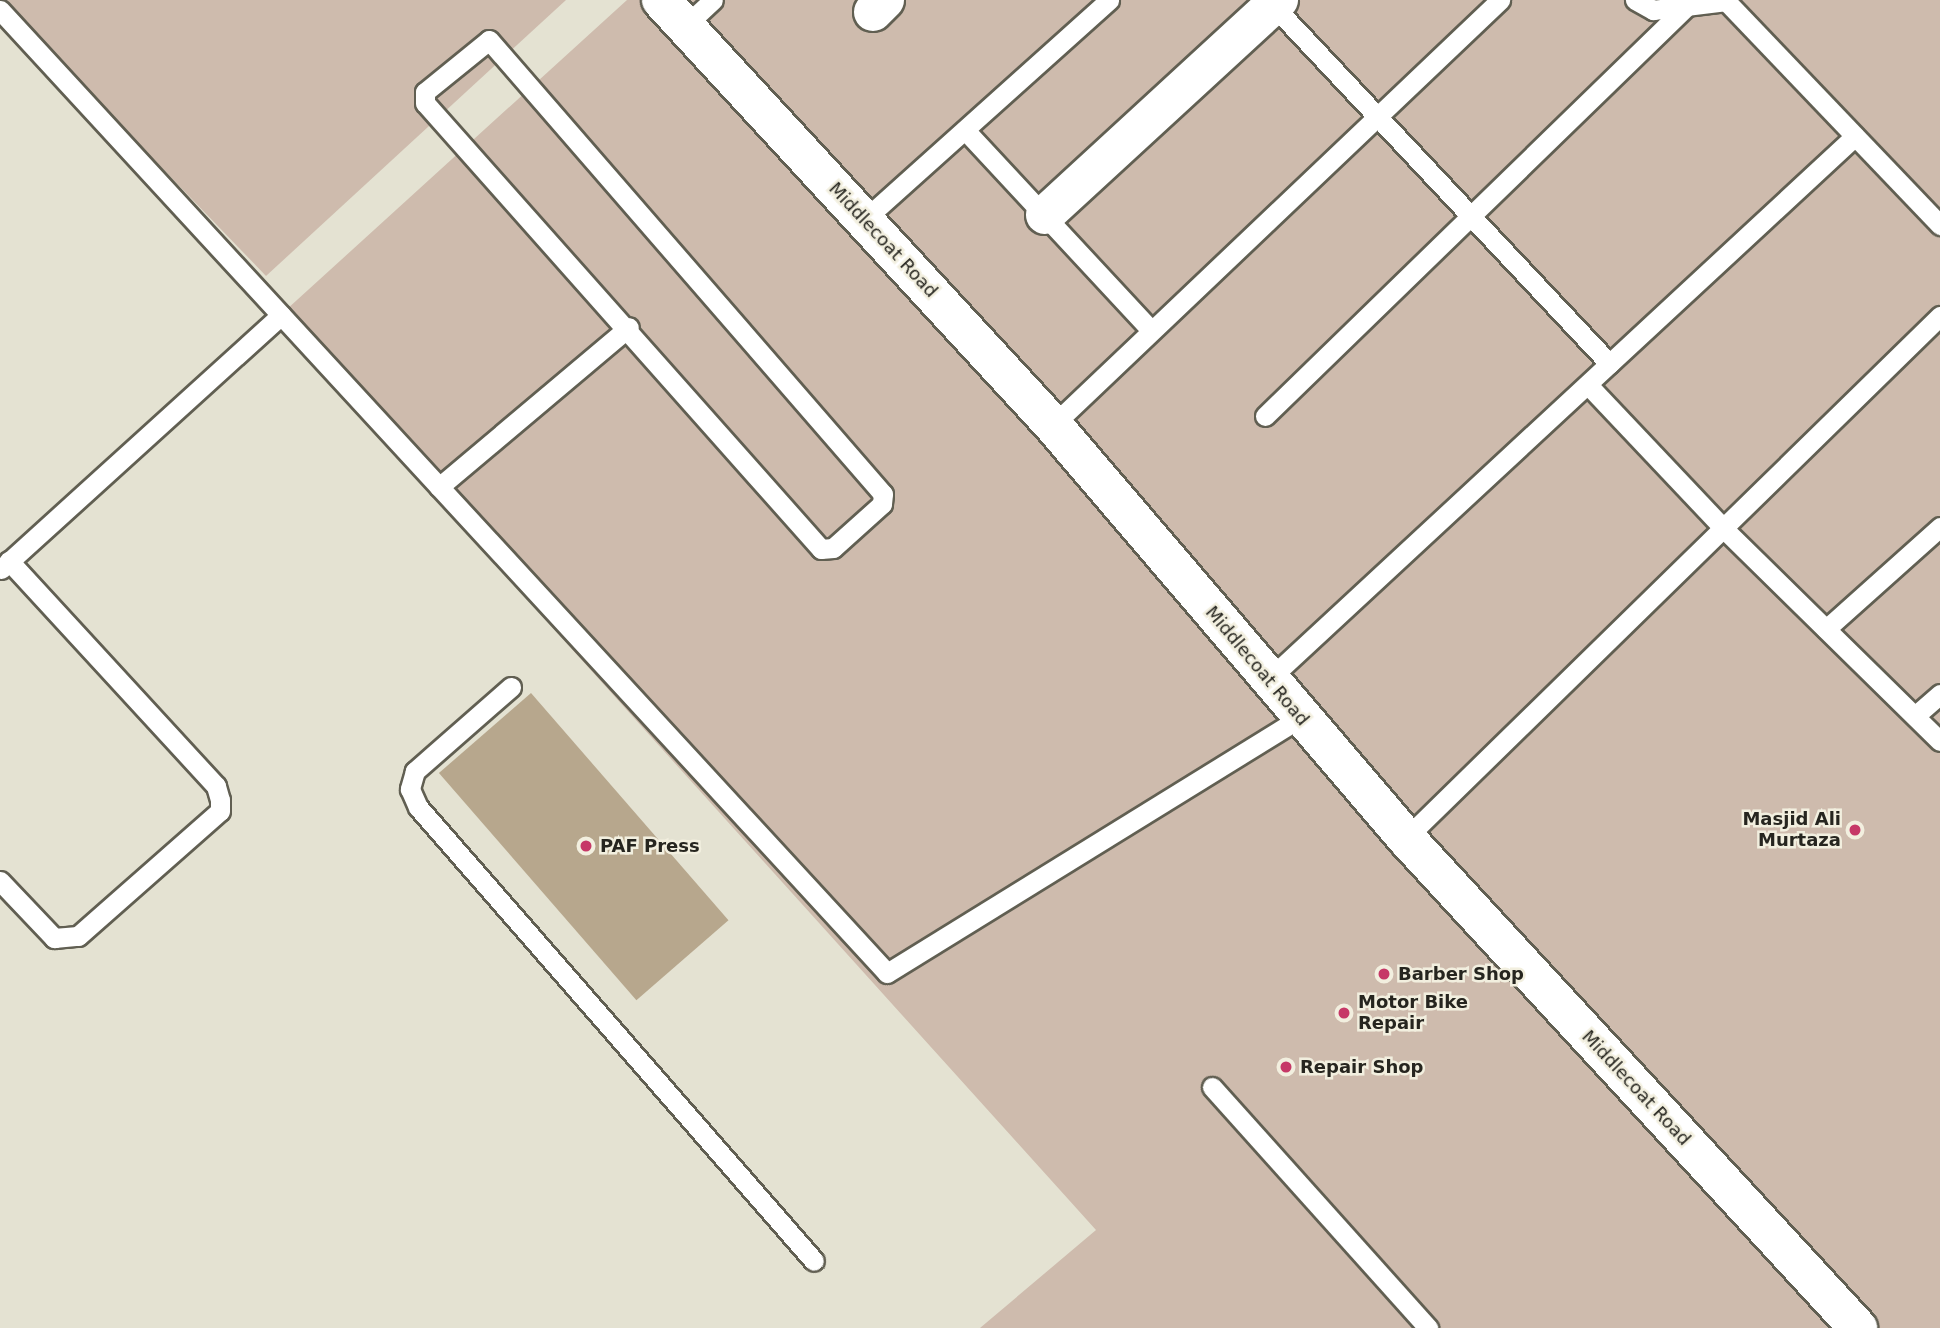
<!DOCTYPE html>
<style>
body{margin:0}
#map{position:relative;width:1940px;height:1328px;overflow:hidden;background:#e4e2d2;font-family:"DejaVu Sans",sans-serif}
div>[style]{position:absolute}
.green>*{inset:0;background:#cebbad}
.building>*{inset:0;background:#b7a78d;transform-origin:0 0}
.roads{filter:drop-shadow(2px 0 #615f52) drop-shadow(-2px 0 #615f52) drop-shadow(0 2px #615f52) drop-shadow(0 -2px #615f52)}
.service>*{height:19px;margin:-9.5px;padding:0 9.5px;transform-origin:9.5px;border-radius:9.5px;background:#fff}
.minor>*{height:38px;margin:-19px;padding:0 19px;transform-origin:19px;border-radius:19px;background:#fff}
.tertiary>*{height:38px;margin:-19px;padding:0 19px;transform-origin:19px;border-radius:19px;background:#fff}
.dots>*{width:19px;height:19px;translate:-50% -50%;box-sizing:border-box;border:4px solid #f2efdf;border-radius:50%}
span{translate:-50% -50%;white-space:nowrap;text-align:center;line-height:1.15;-webkit-text-stroke:5px #f2efdf;paint-order:stroke}
.street-label{font-size:18px;color:#26251f}
.poi-label{font-size:18px;color:#26251f;font-weight:700}
.right{translate:-100% -50%;text-align:right}
.left{translate:0 -50%;text-align:left}
</style>
<div id="map">
<div class="green">
<div style="clip-path:polygon(0 0,566px 0,266px 276px)"></div>
<div style="clip-path:polygon(627px 0,1940px 0,1940px 1328px,980px 1328px,1096px 1230px,275px 320px)"></div>
</div>
<div class="building">
<div style="left:531px;top:693px;width:301px;height:122px;rotate:49deg"></div>
</div>
<div class="roads">
<div class="service">
<div style="left:1268px;top:0;width:499px;rotate:46.8deg"></div>
<div style="left:1635px;top:0;width:21px;rotate:29deg"></div>
<div style="left:1653px;top:10px;width:74px;rotate:-7deg"></div>
<div style="left:1726px;top:1px;width:310px;rotate:46.3deg"></div>
<div style="left:0;top:10px;width:1309px;rotate:47.35deg"></div>
<div style="left:887px;top:973px;width:485px;rotate:-31.7deg"></div>
<div style="left:685px;top:26px;width:38px;rotate:-43deg"></div>
<div style="left:489px;top:40px;width:601px;rotate:49.05deg"></div>
<div style="left:883px;top:494px;width:10px;rotate:96deg"></div>
<div style="left:882px;top:504px;width:66px;rotate:138.1deg"></div>
<div style="left:833px;top:548px;width:12px;rotate:175deg"></div>
<div style="left:821px;top:549px;width:596px;rotate:-131.6deg"></div>
<div style="left:425px;top:103px;width:11px;rotate:-90deg"></div>
<div style="left:425px;top:92px;width:82px;rotate:-39.1deg"></div>
<div style="left:965px;top:130px;width:273px;rotate:47.1deg"></div>
<div style="left:865px;top:219px;width:328px;rotate:-41.9deg"></div>
<div style="left:1588px;top:385px;width:197px;rotate:46.6deg"></div>
<div style="left:1723px;top:528px;width:304px;rotate:44.5deg"></div>
<div style="left:1265px;top:416px;width:591px;rotate:-44.18deg"></div>
<div style="left:1053px;top:425px;width:617px;rotate:-43.55deg"></div>
<div style="left:439px;top:487px;width:248px;rotate:-40.1deg"></div>
<div style="left:1px;top:569px;width:378px;rotate:-42.2deg"></div>
<div style="left:1826px;top:629px;width:153px;rotate:-41.8deg"></div>
<div style="left:1268px;top:680px;width:800px;rotate:-42.82deg"></div>
<div style="left:511px;top:687px;width:128px;rotate:138.8deg"></div>
<div style="left:415px;top:771px;width:19px;rotate:106deg"></div>
<div style="left:410px;top:789px;width:20px;rotate:66deg"></div>
<div style="left:418px;top:807px;width:602px;rotate:48.9deg"></div>
<div style="left:1916px;top:715px;width:32px;rotate:-41deg"></div>
<div style="left:1406px;top:838px;width:747px;rotate:-44.35deg"></div>
<div style="left:0;top:881px;width:79px;rotate:46.5deg"></div>
<div style="left:54px;top:938px;width:24px;rotate:-5deg"></div>
<div style="left:78px;top:936px;width:189px;rotate:-41.4deg"></div>
<div style="left:220px;top:811px;width:11px;rotate:-90deg"></div>
<div style="left:220px;top:800px;width:15px;rotate:-106deg"></div>
<div style="left:216px;top:786px;width:306px;rotate:-132.6deg"></div>
<div style="left:1212px;top:1087px;width:324px;rotate:48.1deg"></div>
</div>
<div class="minor">
<div style="left:873px;top:12px;width:17px;rotate:-45deg"></div>
<div style="left:1045px;top:215px;width:318px;rotate:-42.6deg"></div>
</div>
<div class="tertiary">
<div style="left:661px;top:0;width:578px;rotate:47.31deg"></div>
<div style="left:1053px;top:425px;width:543px;rotate:49.48deg"></div>
<div style="left:1406px;top:838px;width:667px;rotate:47.31deg"></div>
</div>
</div>
<div class="dots">
<div style="left:1855px;top:830px;background:#c63867"></div>
<div style="left:586px;top:846px;background:#c63867"></div>
<div style="left:1384px;top:974px;background:#c63867"></div>
<div style="left:1344px;top:1013px;background:#c63867"></div>
<div style="left:1286px;top:1067px;background:#c63867"></div>
</div>
<div class="street-label">
<span style="left:883px;top:240px;rotate:47deg">Middlecoat Road</span>
<span style="left:1257px;top:666px;rotate:50deg">Middlecoat Road</span>
<span style="left:1636px;top:1088px;rotate:47deg">Middlecoat Road</span>
</div>
<div class="poi-label">
<span class="right" style="left:1841px;top:830px">Masjid Ali<br>Murtaza</span>
<span class="left" style="left:600px;top:846px">PAF Press</span>
<span class="left" style="left:1398px;top:974px">Barber Shop</span>
<span class="left" style="left:1358px;top:1013px">Motor Bike<br>Repair</span>
<span class="left" style="left:1300px;top:1067px">Repair Shop</span>
</div>
</div>
